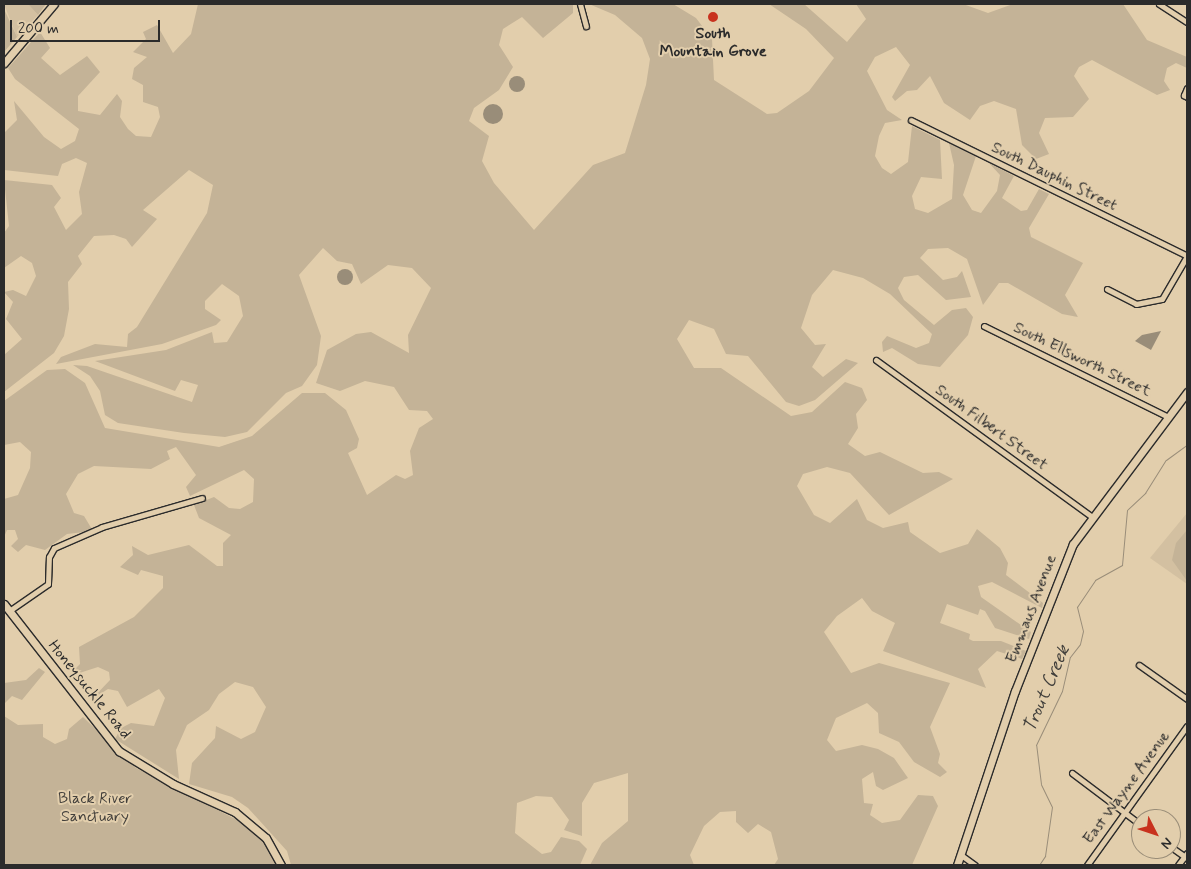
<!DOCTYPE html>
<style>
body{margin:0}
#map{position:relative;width:1191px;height:869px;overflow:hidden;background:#e2ceac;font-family:Mynerve,sans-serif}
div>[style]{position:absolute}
.built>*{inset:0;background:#d3c0a1}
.green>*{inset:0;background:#c4b397}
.water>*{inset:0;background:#998d79}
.round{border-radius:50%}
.stream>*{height:1px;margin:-0.5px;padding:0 0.5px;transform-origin:0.5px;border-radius:0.5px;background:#998d79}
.roads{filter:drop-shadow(1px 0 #2b2b2b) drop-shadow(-1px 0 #2b2b2b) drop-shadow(0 1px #2b2b2b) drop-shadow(0 -1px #2b2b2b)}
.street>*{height:5px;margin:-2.5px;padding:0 2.5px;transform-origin:2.5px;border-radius:2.5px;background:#e2ceac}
.secondary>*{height:7px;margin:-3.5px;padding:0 3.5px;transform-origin:3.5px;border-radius:3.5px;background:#e2ceac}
.dots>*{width:14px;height:14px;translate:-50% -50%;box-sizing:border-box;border:2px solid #e2ceac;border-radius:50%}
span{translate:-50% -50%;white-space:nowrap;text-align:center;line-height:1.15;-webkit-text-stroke:4px #e2ceac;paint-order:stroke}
.poi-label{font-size:16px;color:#2b2b2b;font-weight:700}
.street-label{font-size:16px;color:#2b2b2b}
.park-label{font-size:16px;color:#423f3b}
.water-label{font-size:18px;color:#413f3b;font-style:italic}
.frame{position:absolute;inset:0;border:5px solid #2b2b2b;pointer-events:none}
.north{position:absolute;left:1131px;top:809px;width:50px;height:50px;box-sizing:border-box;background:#e2ceac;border:1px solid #998d78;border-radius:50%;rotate:131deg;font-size:14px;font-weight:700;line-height:20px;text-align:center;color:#2b2b2b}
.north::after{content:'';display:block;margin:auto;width:18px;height:22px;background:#c8321e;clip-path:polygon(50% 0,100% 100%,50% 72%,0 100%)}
.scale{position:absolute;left:10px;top:20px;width:150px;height:22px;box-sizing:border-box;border:2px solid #2b2b2b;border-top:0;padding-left:6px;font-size:15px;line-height:18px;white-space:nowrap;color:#2b2b2b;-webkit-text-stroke:4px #e2ceac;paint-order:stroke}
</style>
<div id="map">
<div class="built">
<div style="clip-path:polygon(4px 4px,28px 4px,38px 15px,17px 37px)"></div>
<div style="clip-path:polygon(1187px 513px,1187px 584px,1150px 558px)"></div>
</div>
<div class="green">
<div style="clip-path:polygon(28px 4px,46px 4px,38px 15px)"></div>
<div style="clip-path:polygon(198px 4px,573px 4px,573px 13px,543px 38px,522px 17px,503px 29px,499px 45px,513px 67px,499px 90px,474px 108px,469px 121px,489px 136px,482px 161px,494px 183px,534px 230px,593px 165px,625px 153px,646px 85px,650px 59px,642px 38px,615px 15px,589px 4px,673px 4px,696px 18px,712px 39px,714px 80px,767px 114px,777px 113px,809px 91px,834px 58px,806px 29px,769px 4px,804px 4px,847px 42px,866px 19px,856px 4px,963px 4px,988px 13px,1013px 4px,1123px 4px,1147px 40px,1187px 57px,1187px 68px,1176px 63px,1167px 68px,1164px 81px,1170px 90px,1157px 95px,1092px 60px,1079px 67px,1074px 76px,1089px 99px,1073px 117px,1045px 118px,1039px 133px,1049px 154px,1036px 159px,1022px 145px,1016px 109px,994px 101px,980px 106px,970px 120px,944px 103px,930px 76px,917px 90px,907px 91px,895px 101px,892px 97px,910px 65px,896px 47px,875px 57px,867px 71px,887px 110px,902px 120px,885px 123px,879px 136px,875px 156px,882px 168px,891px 174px,908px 162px,912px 126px,940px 140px,942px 179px,921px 177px,912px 196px,915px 209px,928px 213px,952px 199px,954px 165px,949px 143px,976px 156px,963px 195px,972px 210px,981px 213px,997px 191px,1000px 175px,989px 163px,1014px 176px,1002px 198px,1021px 211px,1027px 210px,1039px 189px,1049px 194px,1029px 228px,1031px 237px,1083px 263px,1065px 295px,1078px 317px,1062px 314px,1008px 283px,999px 283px,983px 305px,967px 259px,948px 248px,928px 249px,920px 258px,943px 280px,957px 277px,962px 271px,971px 297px,946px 300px,918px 275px,904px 277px,898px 288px,904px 300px,934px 325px,952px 310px,966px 308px,973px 317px,968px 335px,940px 367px,918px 364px,892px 348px,883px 352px,882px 342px,887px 336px,916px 348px,929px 343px,932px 334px,890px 294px,863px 278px,833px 270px,812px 295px,801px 328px,815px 345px,826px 344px,812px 367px,823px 377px,846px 359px,858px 363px,815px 400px,799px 406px,786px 402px,748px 356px,726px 354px,714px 329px,689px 320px,677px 339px,694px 368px,721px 368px,791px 416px,812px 412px,845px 382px,862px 388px,867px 400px,856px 414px,858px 428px,848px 444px,865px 456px,880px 452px,923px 473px,939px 472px,953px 479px,889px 515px,850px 473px,827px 467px,803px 474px,797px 486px,814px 515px,830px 523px,857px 499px,867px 520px,883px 528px,908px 522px,910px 532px,940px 553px,968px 544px,977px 529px,1000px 548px,1008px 563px,1006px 575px,1043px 603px,1042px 608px,992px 582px,978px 586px,981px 597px,1031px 632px,1029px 639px,995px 628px,985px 611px,980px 609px,978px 615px,947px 604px,940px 623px,970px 634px,969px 639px,973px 641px,1001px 641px,1026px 651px,1022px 659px,997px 651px,978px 669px,986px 688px,883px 651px,895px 623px,872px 611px,862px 598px,837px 616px,824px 632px,851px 673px,879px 663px,950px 683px,930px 727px,940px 754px,938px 763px,947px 772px,940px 777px,914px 762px,899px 742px,879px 733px,878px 713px,867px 703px,836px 718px,827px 740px,836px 751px,862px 745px,878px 749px,894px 758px,908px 778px,883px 790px,876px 786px,873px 772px,862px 779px,864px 803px,873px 804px,870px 815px,882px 823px,900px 820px,918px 795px,933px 796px,938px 806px,912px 865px,774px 865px,778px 859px,771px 832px,758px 824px,748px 833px,736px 822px,736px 811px,720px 812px,704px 826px,690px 855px,694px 865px,590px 865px,602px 843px,628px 821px,628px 773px,594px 783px,582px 803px,582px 836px,564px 830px,569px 820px,552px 797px,536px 796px,517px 803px,515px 833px,542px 854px,551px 852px,561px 837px,579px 841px,587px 849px,580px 865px,291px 865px,287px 851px,248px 808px,232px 797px,189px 784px,192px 763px,215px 738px,216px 726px,241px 739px,255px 732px,266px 707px,253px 687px,235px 682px,219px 694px,209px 710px,187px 725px,176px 750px,179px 779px,115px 739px,121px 728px,131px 723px,154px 726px,165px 698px,159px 689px,127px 707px,118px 691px,108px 689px,92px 699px,110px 680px,109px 672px,98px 667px,67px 677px,80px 664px,79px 647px,134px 617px,163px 588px,163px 576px,141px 570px,138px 575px,120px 567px,133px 555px,132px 546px,148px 555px,189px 545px,217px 566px,223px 566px,223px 543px,231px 535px,199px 518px,194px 505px,214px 497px,229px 508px,240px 509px,253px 502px,254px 479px,244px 470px,190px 496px,186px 487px,196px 475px,176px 447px,167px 451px,170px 459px,151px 469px,94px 466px,78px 474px,66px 494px,74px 513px,84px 516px,93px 531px,67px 534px,45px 550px,26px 545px,18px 552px,11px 546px,18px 539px,15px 530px,7px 530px,4px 537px,4px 499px,18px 495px,30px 468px,31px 452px,20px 442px,4px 445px,4px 401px,47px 370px,65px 369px,85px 383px,105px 428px,219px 447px,252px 436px,302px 393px,325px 393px,346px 410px,359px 439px,357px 448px,348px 453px,367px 495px,396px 475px,405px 479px,413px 475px,410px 451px,419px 428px,433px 419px,427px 411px,409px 410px,394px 387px,365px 381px,340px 391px,316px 383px,327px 350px,356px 334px,371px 332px,409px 353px,408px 335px,431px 288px,412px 268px,388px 265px,361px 284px,352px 264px,337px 261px,323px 248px,299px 275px,321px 336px,317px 365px,302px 386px,286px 393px,247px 432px,225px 437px,184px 433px,118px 423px,105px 415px,100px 391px,90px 376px,73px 365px,87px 366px,192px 402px,198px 385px,181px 380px,175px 391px,95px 361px,166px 350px,212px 332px,214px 343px,227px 342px,243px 316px,239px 296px,222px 284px,205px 301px,205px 309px,221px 320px,216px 325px,162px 344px,56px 364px,61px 357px,95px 344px,127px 347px,128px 334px,137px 327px,207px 213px,213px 185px,189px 170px,143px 210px,157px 219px,132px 247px,126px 239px,114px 235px,94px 236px,78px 256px,82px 264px,68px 282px,69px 309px,64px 336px,54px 353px,4px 392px,4px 355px,22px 339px,6px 319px,13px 302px,4px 292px,13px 290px,26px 296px,36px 276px,32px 263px,21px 256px,4px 268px,4px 233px,9px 226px,4px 180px,52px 185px,61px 198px,54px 207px,66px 230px,82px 214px,79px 192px,87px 163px,76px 158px,62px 164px,58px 176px,4px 170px,4px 133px,17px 120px,14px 101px,44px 137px,61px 149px,75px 141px,79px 129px,15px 79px,8px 68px,40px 32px,50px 48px,41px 58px,60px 75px,87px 56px,100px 72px,78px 96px,78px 111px,100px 115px,117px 94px,122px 101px,120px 117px,128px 129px,136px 136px,151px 137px,160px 117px,158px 107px,143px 102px,143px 85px,132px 79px,134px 68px,147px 57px,133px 52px,146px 39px,143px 32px,157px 25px,173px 53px,191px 34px)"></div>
<div style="clip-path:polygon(4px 9px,17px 37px,4px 52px)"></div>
<div style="clip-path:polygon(1187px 530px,1187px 581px,1172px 560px,1176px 543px)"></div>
<div style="clip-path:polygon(39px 668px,45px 672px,22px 700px,12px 696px,4px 704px,4px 683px,26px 680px)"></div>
<div style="clip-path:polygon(4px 716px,18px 725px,43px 724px,43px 737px,55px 744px,67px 739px,69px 729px,83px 717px,136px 768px,243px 823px,268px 847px,279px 865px,4px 865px)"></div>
</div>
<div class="water">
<div class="round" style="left:509px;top:76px;width:16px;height:16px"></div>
<div class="round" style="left:483px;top:104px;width:20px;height:20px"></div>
<div class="round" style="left:337px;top:269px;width:16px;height:16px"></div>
<div style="clip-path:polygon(1161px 331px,1151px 350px,1135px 341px,1142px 335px)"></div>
</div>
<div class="stream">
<div style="left:1039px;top:865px;width:11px;rotate:-56deg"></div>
<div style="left:1045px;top:856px;width:49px;rotate:-81.9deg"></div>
<div style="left:1052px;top:807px;width:25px;rotate:-116deg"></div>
<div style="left:1041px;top:784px;width:39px;rotate:-97deg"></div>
<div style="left:1036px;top:745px;width:60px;rotate:-64.3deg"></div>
<div style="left:1062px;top:691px;width:35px;rotate:-77deg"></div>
<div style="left:1070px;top:657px;width:16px;rotate:-52deg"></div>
<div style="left:1080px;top:644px;width:13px;rotate:-77deg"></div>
<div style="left:1083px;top:631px;width:25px;rotate:-104deg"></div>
<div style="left:1077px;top:607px;width:32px;rotate:-56deg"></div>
<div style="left:1095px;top:580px;width:31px;rotate:-29deg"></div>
<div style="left:1122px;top:565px;width:55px;rotate:-84.8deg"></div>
<div style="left:1127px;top:510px;width:25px;rotate:-43deg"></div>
<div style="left:1145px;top:493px;width:39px;rotate:-58deg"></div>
<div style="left:1166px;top:460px;width:26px;rotate:-36deg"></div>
</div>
<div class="roads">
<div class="street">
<div style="left:580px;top:4px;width:23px;rotate:75deg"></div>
<div style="left:1159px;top:4px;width:33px;rotate:33deg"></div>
<div style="left:1187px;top:88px;width:8px;rotate:113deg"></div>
<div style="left:1184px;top:95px;width:4px;rotate:34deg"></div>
<div style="left:911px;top:120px;width:308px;rotate:26.2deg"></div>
<div style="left:1107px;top:289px;width:33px;rotate:27deg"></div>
<div style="left:1136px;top:304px;width:26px;rotate:-11deg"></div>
<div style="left:1162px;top:299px;width:50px;rotate:-59.8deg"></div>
<div style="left:984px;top:326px;width:205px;rotate:26.3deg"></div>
<div style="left:876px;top:360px;width:266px;rotate:36deg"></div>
<div style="left:9px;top:611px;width:47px;rotate:-34.7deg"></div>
<div style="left:48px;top:584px;width:27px;rotate:-88deg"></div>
<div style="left:49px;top:557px;width:10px;rotate:-61deg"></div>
<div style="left:54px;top:548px;width:52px;rotate:-23.6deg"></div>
<div style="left:102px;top:527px;width:104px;rotate:-16.2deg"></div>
<div style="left:1139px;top:665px;width:59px;rotate:35.3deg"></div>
<div style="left:1072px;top:773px;width:86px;rotate:37deg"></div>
<div style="left:1171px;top:847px;width:19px;rotate:35deg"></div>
<div style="left:961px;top:855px;width:17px;rotate:36deg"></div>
<div style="left:1087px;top:865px;width:171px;rotate:-54.3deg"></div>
<div style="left:1178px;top:865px;width:15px;rotate:-53deg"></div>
</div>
<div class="secondary">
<div style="left:4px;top:63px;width:77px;rotate:-49.7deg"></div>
<div style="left:4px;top:604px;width:187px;rotate:52deg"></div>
<div style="left:119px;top:751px;width:63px;rotate:31.4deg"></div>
<div style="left:173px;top:784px;width:68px;rotate:24.3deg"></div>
<div style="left:235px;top:812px;width:40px;rotate:40deg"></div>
<div style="left:266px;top:838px;width:31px;rotate:61deg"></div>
<div style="left:957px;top:865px;width:183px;rotate:-71.6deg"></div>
<div style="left:1015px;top:691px;width:158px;rotate:-68.5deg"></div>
<div style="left:1073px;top:544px;width:190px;rotate:-53.1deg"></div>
</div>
</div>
<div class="dots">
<div style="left:713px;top:17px;background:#c8321e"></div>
</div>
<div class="poi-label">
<span style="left:713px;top:43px">South<br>Mountain Grove</span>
</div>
<div class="street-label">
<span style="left:1054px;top:177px;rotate:26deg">South Dauphin Street</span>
<span style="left:1082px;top:360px;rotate:26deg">South Ellsworth Street</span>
<span style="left:991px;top:428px;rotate:36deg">South Filbert Street</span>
<span style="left:1032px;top:609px;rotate:-69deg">Emmaus Avenue</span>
<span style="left:89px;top:690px;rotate:51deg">Honeysuckle Road</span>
<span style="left:1127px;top:788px;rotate:-54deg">East Wayne Avenue</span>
</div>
<div class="park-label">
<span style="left:95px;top:808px">Black River<br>Sanctuary</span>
</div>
<div class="water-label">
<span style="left:1047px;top:689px;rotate:-67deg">Trout Creek</span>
</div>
<div class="frame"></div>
<div class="north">N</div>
<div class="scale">200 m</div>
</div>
